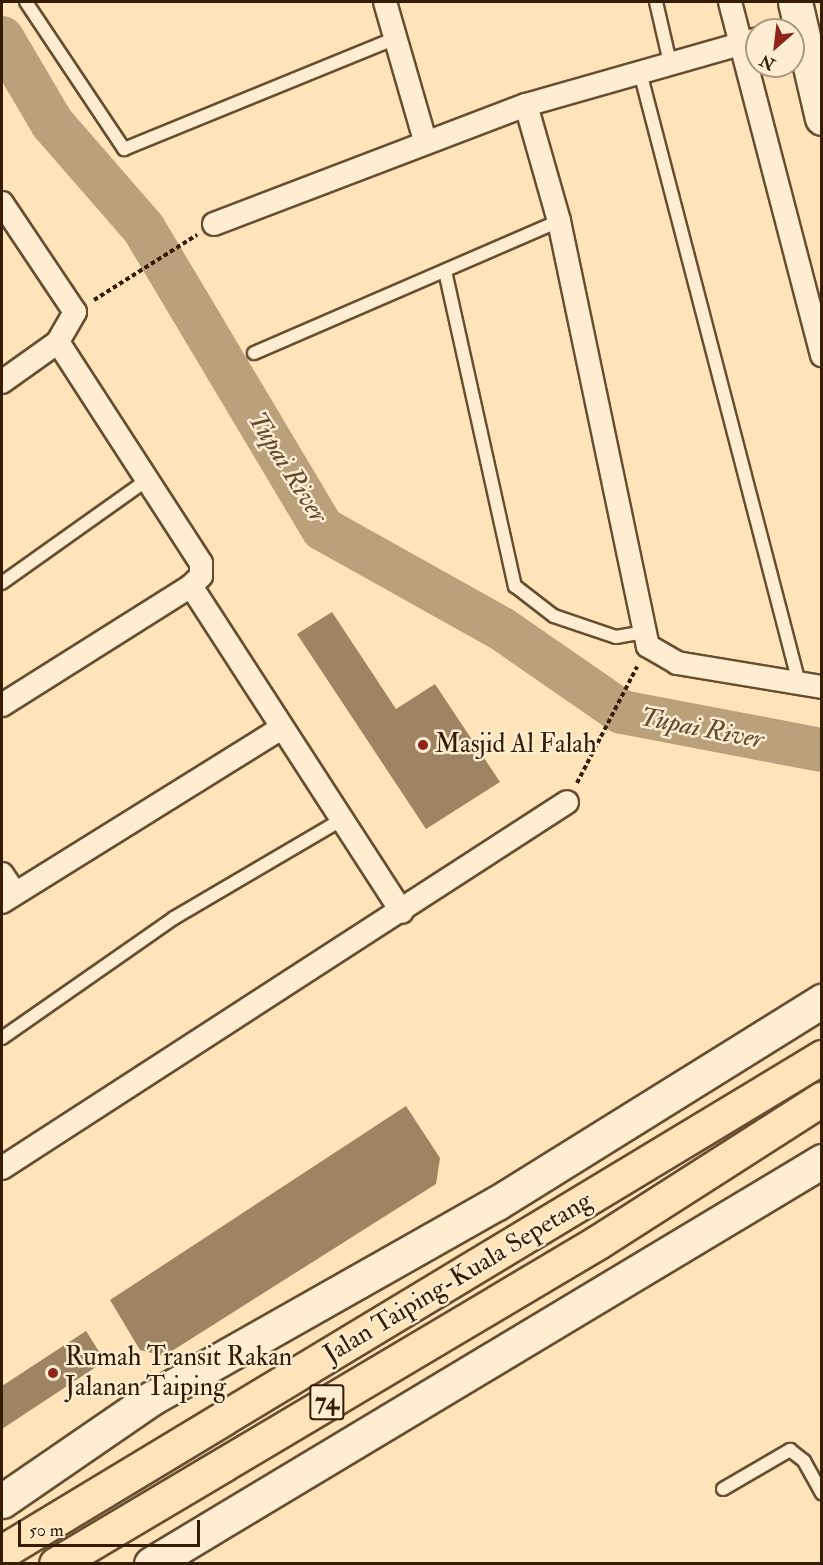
<!DOCTYPE html>
<style>
body{margin:0}
#map{position:relative;width:823px;height:1565px;overflow:hidden;background:#fee4b8;font-family:"IM FELL Double Pica",serif}
div>[style]{position:absolute}
.river>*{height:44px;margin:-22px;padding:0 22px;transform-origin:22px;border-radius:22px;background:#baa07b}
.building>*{inset:0;background:#9e8462}
.path>*{height:4px;margin-top:-2px;transform-origin:0;background:repeating-linear-gradient(90deg,#351c04 0 4.5px,transparent 0 7.5px)}
.roads{filter:drop-shadow(2px 0 #674e31) drop-shadow(-2px 0 #674e31) drop-shadow(0 2px #674e31) drop-shadow(0 -2px #674e31)}
.lane>*{height:12px;margin:-6px;padding:0 6px;transform-origin:6px;border-radius:6px;background:#feedd1}
.street>*{height:22px;margin:-11px;padding:0 11px;transform-origin:11px;border-radius:11px;background:#feedd1}
.secondary>*{height:33px;margin:-16.5px;padding:0 16.5px;transform-origin:16.5px;border-radius:16.5px;background:#feedd1}
.primary>*{height:33px;margin:-16.5px;padding:0 16.5px;transform-origin:16.5px;border-radius:16.5px;background:#fee4b8}
.dots>*{width:16px;height:16px;translate:-50% -50%;box-sizing:border-box;border:3px solid #feedd1;border-radius:50%}
span{translate:-50% -50%;white-space:nowrap;text-align:center;line-height:1.15;-webkit-text-stroke:5px #feedd1;paint-order:stroke}
.shield-label span{padding:2px 4px;background:#feedd1;border:2px solid;border-radius:4px;-webkit-text-stroke-width:0}
.shield-label{font-size:24px;color:#351c04;font-weight:700}
.poi-label{font-size:26px;color:#351c04}
.left{translate:0 -50%;text-align:left}
.street-label{font-size:26px;color:#351c04}
.water-label{font-size:27px;color:#644a2e;font-style:italic}
.frame{position:absolute;inset:0;border:3px solid #351c04;pointer-events:none}
.north{position:absolute;left:745px;top:18px;width:60px;height:60px;box-sizing:border-box;background:#feedd1;border:2px solid #ae997f;border-radius:50%;rotate:208deg;font-size:16px;font-weight:700;line-height:24px;text-align:center;color:#351c04}
.north::after{content:'';display:block;margin:auto;width:21px;height:27px;background:#8f2418;clip-path:polygon(50% 0,100% 100%,50% 72%,0 100%)}
.scale{position:absolute;left:18px;top:1520px;width:182px;height:27px;box-sizing:border-box;border:3px solid #351c04;border-top:0;padding-left:8px;font-size:18px;line-height:21px;white-space:nowrap;color:#351c04;-webkit-text-stroke:4px #feedd1;paint-order:stroke}
</style>
<div id="map">
<div class="river">
<div style="left:2px;top:38px;width:99px;rotate:59.5deg"></div>
<div style="left:52px;top:123px;width:140px;rotate:49deg"></div>
<div style="left:144px;top:229px;width:349px;rotate:59.2deg"></div>
<div style="left:323px;top:529px;width:205px;rotate:29.2deg"></div>
<div style="left:502px;top:629px;width:146px;rotate:34.7deg"></div>
<div style="left:622px;top:712px;width:204px;rotate:10.8deg"></div>
</div>
<div class="building">
<div style="clip-path:polygon(332px 612px,396px 709px,435px 684px,500px 782px,426px 829px,297px 634px)"></div>
<div style="clip-path:polygon(406px 1106px,440px 1158px,436px 1184px,164px 1356px,140px 1350px,110px 1300px)"></div>
<div style="clip-path:polygon(86px 1331px,105px 1361px,2px 1429px,2px 1386px)"></div>
</div>
<div class="path">
<div style="left:94px;top:300px;width:122px;rotate:-32.3deg"></div>
<div style="left:577px;top:783px;width:131px;rotate:-62.7deg"></div>
</div>
<div class="roads">
<div class="lane">
<div style="left:26px;top:2px;width:177px;rotate:56.3deg"></div>
<div style="left:124px;top:149px;width:294px;rotate:-22.2deg"></div>
<div style="left:656px;top:2px;width:67px;rotate:77deg"></div>
<div style="left:641px;top:76px;width:627px;rotate:75.41deg"></div>
<div style="left:445px;top:271px;width:323px;rotate:77.5deg"></div>
<div style="left:515px;top:586px;width:49px;rotate:37.6deg"></div>
<div style="left:554px;top:616px;width:65px;rotate:18.7deg"></div>
<div style="left:616px;top:637px;width:27px;rotate:-10deg"></div>
<div style="left:254px;top:353px;width:332px;rotate:-23.4deg"></div>
<div style="left:2px;top:583px;width:181px;rotate:-35.4deg"></div>
<div style="left:2px;top:1038px;width:210px;rotate:-34.9deg"></div>
<div style="left:174px;top:918px;width:194px;rotate:-30.4deg"></div>
<div style="left:723px;top:1489px;width:78px;rotate:-30.2deg"></div>
<div style="left:790px;top:1450px;width:18px;rotate:38deg"></div>
<div style="left:804px;top:1461px;width:37px;rotate:61deg"></div>
</div>
<div class="street">
<div style="left:385px;top:2px;width:145px;rotate:73.9deg"></div>
<div style="left:730px;top:2px;width:365px;rotate:75.4deg"></div>
<div style="left:526px;top:105px;width:121px;rotate:74.1deg"></div>
<div style="left:559px;top:221px;width:434px;rotate:78.2deg"></div>
<div style="left:648px;top:646px;width:34px;rotate:30deg"></div>
<div style="left:677px;top:663px;width:147px;rotate:9.4deg"></div>
<div style="left:2px;top:203px;width:131px;rotate:56.2deg"></div>
<div style="left:75px;top:312px;width:34px;rotate:120deg"></div>
<div style="left:58px;top:342px;width:69px;rotate:144.5deg"></div>
<div style="left:214px;top:224px;width:334px;rotate:-20.9deg"></div>
<div style="left:526px;top:105px;width:240px;rotate:-15.9deg"></div>
<div style="left:58px;top:342px;width:263px;rotate:57.1deg"></div>
<div style="left:201px;top:563px;width:13px;rotate:90deg"></div>
<div style="left:201px;top:576px;width:14px;rotate:135deg"></div>
<div style="left:191px;top:586px;width:388px;rotate:57.1deg"></div>
<div style="left:2px;top:705px;width:223px;rotate:-32.2deg"></div>
<div style="left:2px;top:874px;width:23px;rotate:56deg"></div>
<div style="left:2px;top:902px;width:329px;rotate:-31.9deg"></div>
<div style="left:2px;top:1168px;width:673px;rotate:-32.93deg"></div>
</div>
<div class="secondary">
<div style="left:795px;top:2px;width:119px;rotate:76.9deg"></div>
<div style="left:2px;top:1501px;width:182px;rotate:-34.5deg"></div>
<div style="left:152px;top:1398px;width:396px;rotate:-29.5deg"></div>
<div style="left:497px;top:1203px;width:383px;rotate:-31.9deg"></div>
<div style="left:151px;top:1564px;width:783px;rotate:-30.99deg"></div>
</div>
<div class="primary">
<div style="left:2px;top:1552px;width:958px;rotate:-31.12deg"></div>
<div style="left:56px;top:1564px;width:630px;rotate:-30.71deg"></div>
<div style="left:598px;top:1242px;width:266px;rotate:-32.6deg"></div>
</div>
</div>
<div class="dots">
<div style="left:423px;top:745px;background:#8f2418"></div>
<div style="left:53px;top:1373px;background:#8f2418"></div>
</div>
<div class="shield-label">
<span style="left:327px;top:1402px">74</span>
</div>
<div class="poi-label">
<span class="left" style="left:435px;top:745px">Masjid Al Falah</span>
<span class="left" style="left:65px;top:1373px">Rumah Transit Rakan<br>Jalanan Taiping</span>
</div>
<div class="street-label">
<span style="left:458px;top:1278px;rotate:-31deg">Jalan Taiping-Kuala Sepetang</span>
</div>
<div class="water-label">
<span style="left:288px;top:467px;rotate:58deg">Tupai River</span>
<span style="left:702px;top:728px;rotate:11deg">Tupai River</span>
</div>
<div class="frame"></div>
<div class="north">N</div>
<div class="scale">50 m</div>
</div>
